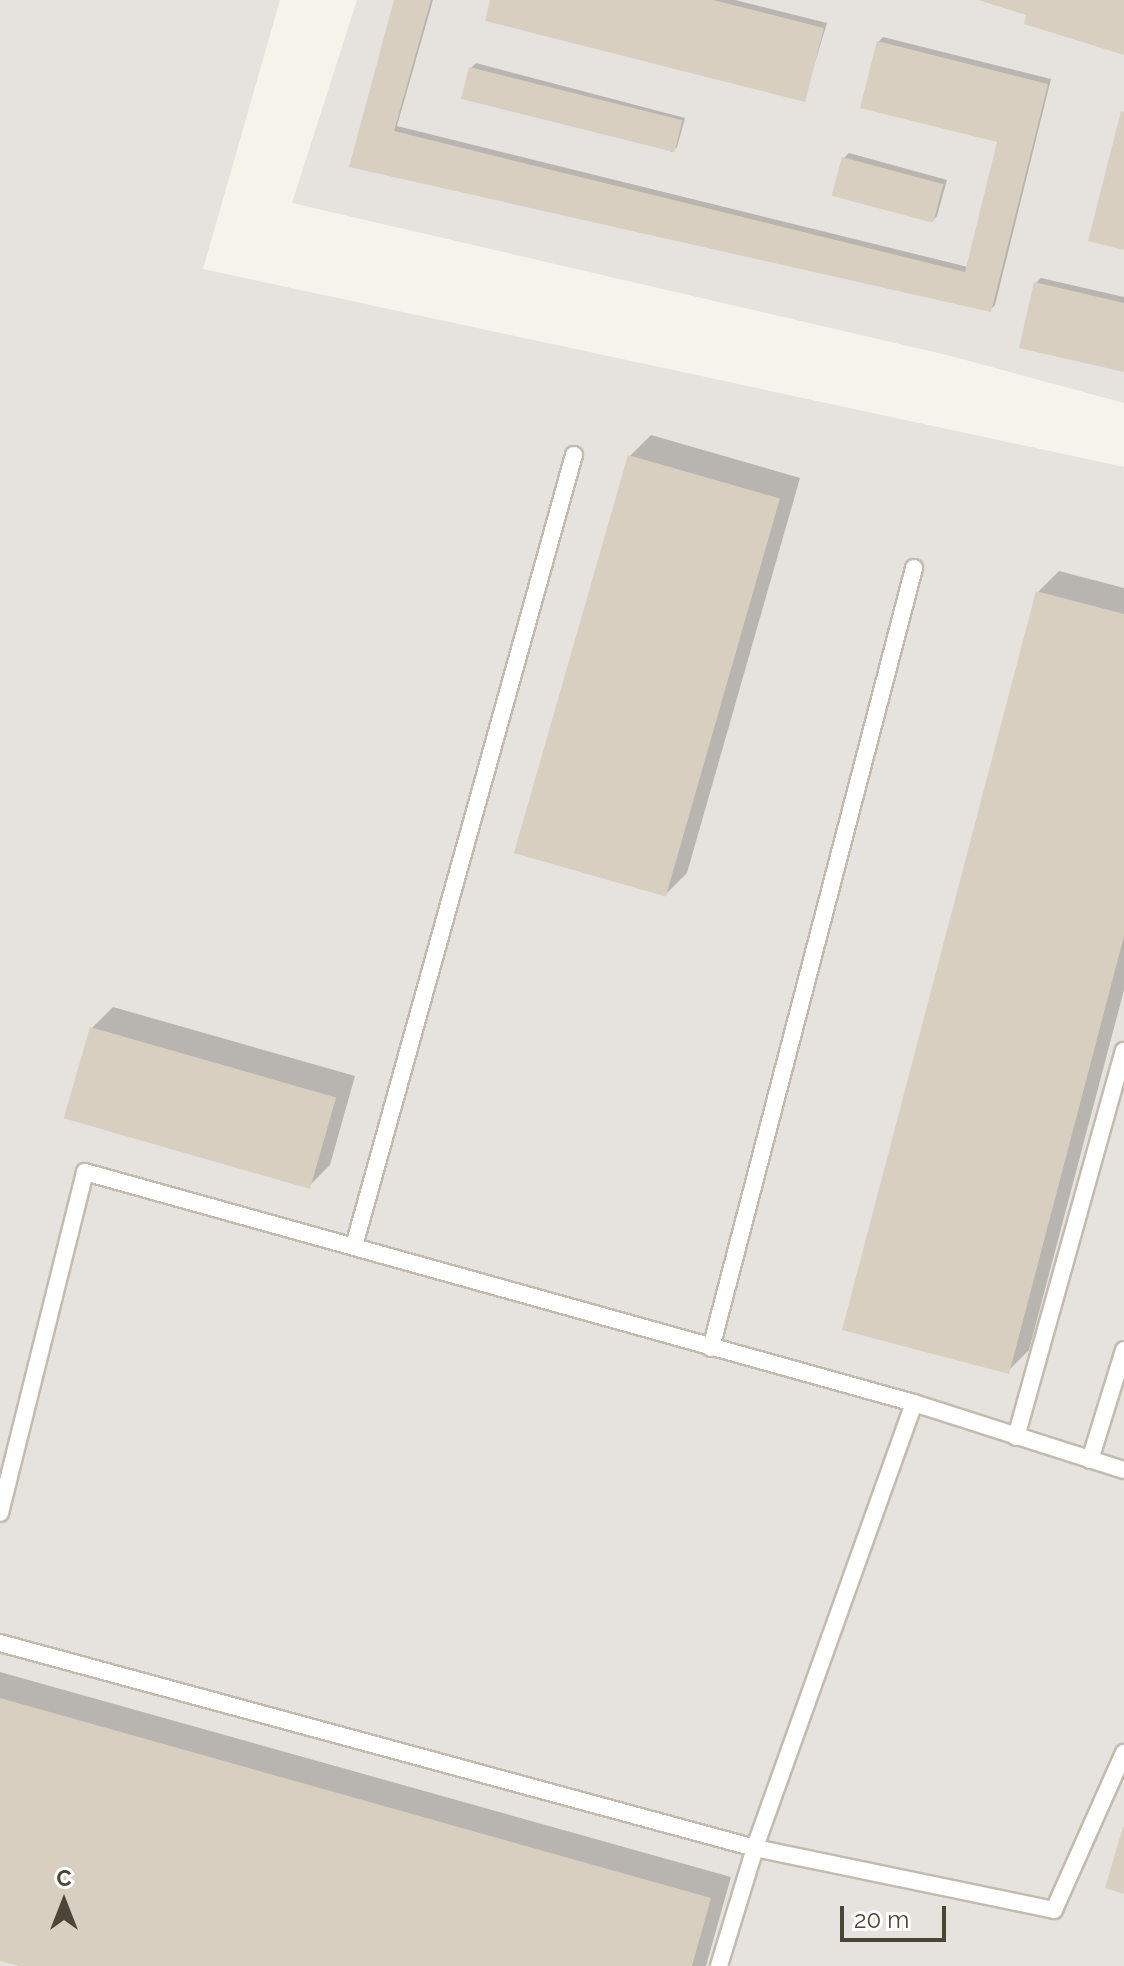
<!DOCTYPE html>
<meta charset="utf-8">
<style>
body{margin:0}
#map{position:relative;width:1124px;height:1966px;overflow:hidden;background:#f6f3ec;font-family:Raleway,sans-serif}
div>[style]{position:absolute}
.industrial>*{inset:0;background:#e6e2dd}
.shadow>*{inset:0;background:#0003}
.building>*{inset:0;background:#d8cfc1;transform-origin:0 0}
.roads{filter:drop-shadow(2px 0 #c2bbae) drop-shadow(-2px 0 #c2bbae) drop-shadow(0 2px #c2bbae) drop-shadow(0 -2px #c2bbae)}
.lane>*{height:16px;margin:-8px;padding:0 8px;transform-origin:8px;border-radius:8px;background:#fff}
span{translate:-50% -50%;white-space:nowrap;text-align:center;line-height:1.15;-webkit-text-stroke:7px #fff;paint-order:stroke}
.north{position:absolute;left:24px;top:1862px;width:80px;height:80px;-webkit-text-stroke:6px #fff;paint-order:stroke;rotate:0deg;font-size:22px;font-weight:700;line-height:32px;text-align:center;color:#4b4439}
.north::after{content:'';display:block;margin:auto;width:28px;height:36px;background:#4b4439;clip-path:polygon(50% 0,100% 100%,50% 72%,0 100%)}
.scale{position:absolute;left:840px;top:1906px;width:106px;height:36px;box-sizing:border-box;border:4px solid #4b4439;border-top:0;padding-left:10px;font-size:24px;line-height:28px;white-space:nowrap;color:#4b4439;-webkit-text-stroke:6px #fff;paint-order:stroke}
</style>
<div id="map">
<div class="industrial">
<div style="clip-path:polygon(0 0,280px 0,203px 269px,1124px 467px,1124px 1966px,0 1966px)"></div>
<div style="clip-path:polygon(357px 0,1124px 0,1124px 403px,951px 356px,292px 203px)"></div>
</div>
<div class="shadow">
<div style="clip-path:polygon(396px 0,433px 0,397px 126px,968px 267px,1000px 140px,878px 42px,883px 37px,1051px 79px,995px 305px,990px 310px,351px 166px)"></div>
<div style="clip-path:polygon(492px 0,735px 0,827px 23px,804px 99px)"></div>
<div style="clip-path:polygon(476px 63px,685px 118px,677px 147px,672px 152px,471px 68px)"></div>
<div style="clip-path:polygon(849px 153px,947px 180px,937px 216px,932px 221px,844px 158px)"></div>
<div style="clip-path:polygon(1041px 278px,1124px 297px,1124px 370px,1036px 283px)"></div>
<div style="clip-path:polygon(651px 435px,800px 478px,687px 873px,666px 894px,630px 456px)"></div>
<div style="clip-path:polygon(1059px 571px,1124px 588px,1124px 990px,1029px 1350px,1008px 1371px,1038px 592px)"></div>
<div style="clip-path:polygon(113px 1007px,355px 1076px,330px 1165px,309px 1186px,92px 1028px)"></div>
<div style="clip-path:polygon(0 1672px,731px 1877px,706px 1966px,27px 1966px,0 1959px)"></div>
</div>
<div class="building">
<div style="clip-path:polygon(394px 0,431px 0,394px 131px,965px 272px,997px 142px,860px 108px,877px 41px,1048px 84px,991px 312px,349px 167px)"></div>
<div style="clip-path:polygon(490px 0,713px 0,824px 28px,805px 102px,485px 21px)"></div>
<div style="clip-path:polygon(978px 0,1124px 0,1124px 55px,1024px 24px,1026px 15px)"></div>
<div style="left:469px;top:67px;width:220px;height:33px;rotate:14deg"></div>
<div style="clip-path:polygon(1121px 111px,1124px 112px,1124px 250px,1088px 241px)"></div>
<div style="left:842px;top:157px;width:105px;height:40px;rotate:15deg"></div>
<div style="clip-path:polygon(1034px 282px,1124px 303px,1124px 372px,1019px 348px)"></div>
<div style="left:628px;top:455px;width:158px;height:414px;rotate:16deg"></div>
<div style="clip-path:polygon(1036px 591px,1124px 614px,1124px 936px,1009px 1374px,842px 1330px)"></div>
<div style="left:90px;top:1027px;width:256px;height:95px;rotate:16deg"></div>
<div style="clip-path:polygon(0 1698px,711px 1898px,692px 1966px,19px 1966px,0 1961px)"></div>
<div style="clip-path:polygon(1123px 1827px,1124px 1827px,1124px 1894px,1105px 1888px)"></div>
</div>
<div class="roads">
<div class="lane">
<div style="left:354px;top:1246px;width:821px;rotate:-74.46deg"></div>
<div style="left:711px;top:1348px;width:806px;rotate:-75.41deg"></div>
<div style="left:914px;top:1403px;width:220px;rotate:17.7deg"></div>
<div style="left:1016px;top:1437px;width:401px;rotate:-74.4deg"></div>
<div style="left:1090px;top:1460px;width:115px;rotate:-72.8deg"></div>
<div style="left:0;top:1513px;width:351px;rotate:-76deg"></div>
<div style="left:85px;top:1172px;width:861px;rotate:15.57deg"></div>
<div style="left:914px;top:1403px;width:473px;rotate:109.7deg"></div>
<div style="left:755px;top:1848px;width:305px;rotate:11.7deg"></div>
<div style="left:1054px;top:1910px;width:172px;rotate:-66deg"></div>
<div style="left:0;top:1643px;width:782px;rotate:15.19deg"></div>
<div style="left:755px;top:1848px;width:123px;rotate:107deg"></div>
</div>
</div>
<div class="north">С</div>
<div class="scale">20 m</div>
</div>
